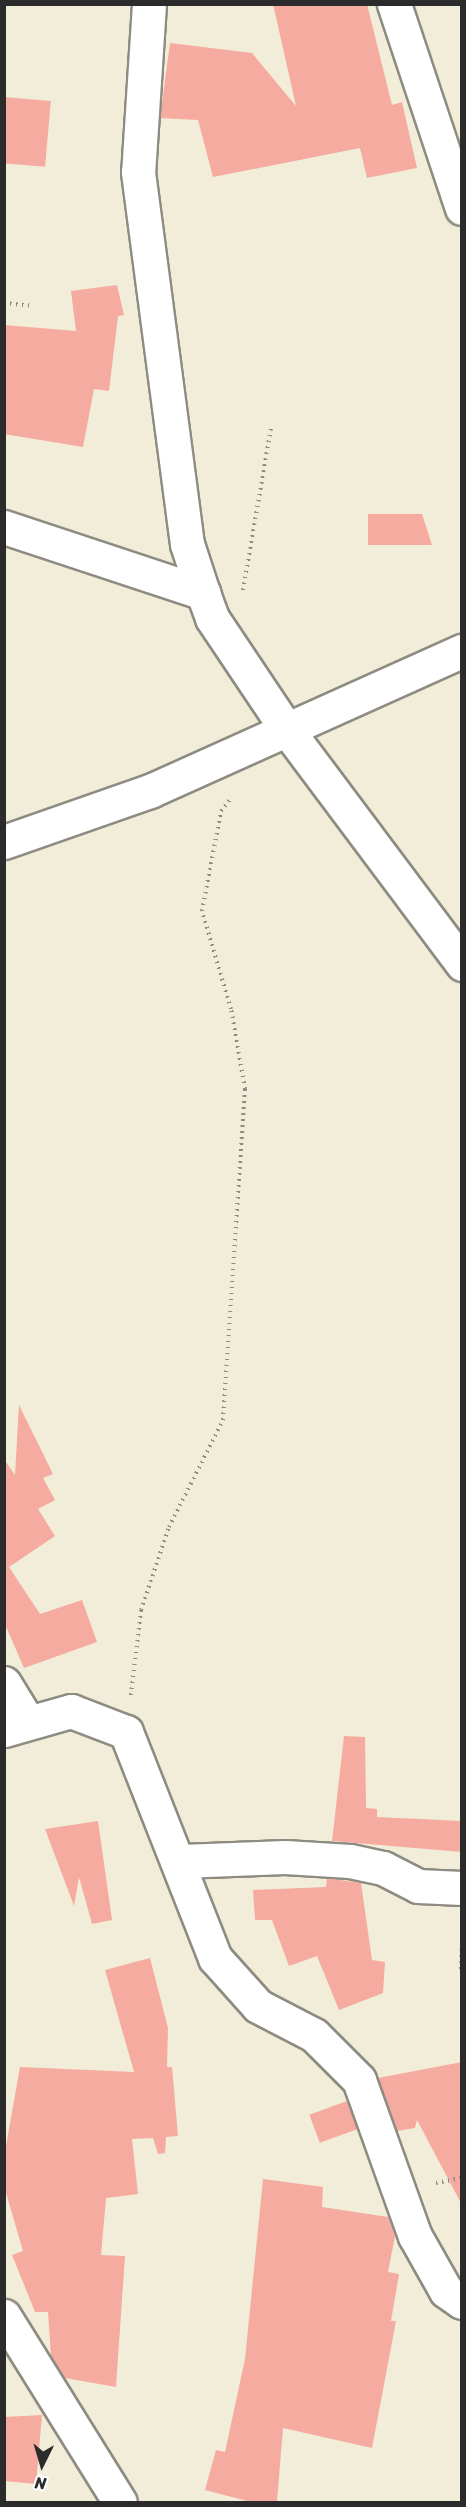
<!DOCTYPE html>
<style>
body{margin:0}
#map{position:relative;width:466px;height:2507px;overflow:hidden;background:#f1edd8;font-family:Sriracha,sans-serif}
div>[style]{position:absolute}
.building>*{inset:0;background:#f6aba0;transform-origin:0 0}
.path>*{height:4px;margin-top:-2px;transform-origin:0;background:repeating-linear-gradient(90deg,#8e8c82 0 1.5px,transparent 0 6px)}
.roads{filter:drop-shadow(2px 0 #8e8c82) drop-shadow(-2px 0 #8e8c82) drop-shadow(0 2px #8e8c82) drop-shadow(0 -2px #8e8c82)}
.minor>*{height:33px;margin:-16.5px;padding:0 16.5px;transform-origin:16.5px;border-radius:16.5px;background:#fff}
span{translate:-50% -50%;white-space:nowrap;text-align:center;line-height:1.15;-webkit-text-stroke:5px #fff;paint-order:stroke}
.frame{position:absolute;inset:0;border:6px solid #2b2b2b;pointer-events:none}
.north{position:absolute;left:12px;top:2435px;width:60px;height:60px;-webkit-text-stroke:4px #fff;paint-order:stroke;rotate:185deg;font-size:16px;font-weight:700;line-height:24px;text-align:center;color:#2b2b2b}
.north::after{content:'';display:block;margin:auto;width:21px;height:27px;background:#2b2b2b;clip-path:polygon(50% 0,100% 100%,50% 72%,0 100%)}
</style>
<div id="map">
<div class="building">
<div style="clip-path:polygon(273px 4px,367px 4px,392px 105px,402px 102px,417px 168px,367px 178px,360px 148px,213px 177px,198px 120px,160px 118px,170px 43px,252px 53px,296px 106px)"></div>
<div style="left:4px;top:97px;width:47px;height:66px;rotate:5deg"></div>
<div style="clip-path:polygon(117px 285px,124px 315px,118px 316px,109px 391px,94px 389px,83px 447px,4px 434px,4px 325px,76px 331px,71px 291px)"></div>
<div style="clip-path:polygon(368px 514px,422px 514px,432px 545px,368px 545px)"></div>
<div style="clip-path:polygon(19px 1405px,53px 1474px,43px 1478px,55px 1500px,38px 1509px,55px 1536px,9px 1567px,40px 1614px,82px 1600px,97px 1642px,24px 1668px,4px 1622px,4px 1459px,15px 1475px)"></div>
<div style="clip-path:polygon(344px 1736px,365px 1737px,366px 1808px,377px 1809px,377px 1817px,462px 1821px,462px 1852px,332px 1841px)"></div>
<div style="clip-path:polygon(98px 1821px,112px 1920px,92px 1924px,79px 1877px,74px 1906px,45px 1829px)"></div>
<div style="clip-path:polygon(327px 1878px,361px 1883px,372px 1960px,385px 1962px,383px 1993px,339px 2010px,317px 1956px,289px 1966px,272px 1920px,255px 1920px,253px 1890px,326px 1887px)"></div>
<div style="clip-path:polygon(150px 1958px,168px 2028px,167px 2067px,172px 2067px,178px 2136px,166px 2137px,165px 2153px,158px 2154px,153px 2138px,132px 2139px,138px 2194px,106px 2198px,101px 2255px,125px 2256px,116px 2387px,65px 2378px,51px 2357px,48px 2312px,35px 2312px,12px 2255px,23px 2251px,4px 2186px,4px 2157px,20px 2067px,134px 2072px,105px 1970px)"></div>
<div style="clip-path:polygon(462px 2062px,462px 2205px,417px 2120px,415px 2128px,397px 2131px,378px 2078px)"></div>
<div style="left:347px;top:2101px;width:30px;height:40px;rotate:70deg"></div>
<div style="clip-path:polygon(263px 2179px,323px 2187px,322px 2207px,388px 2217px,395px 2236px,388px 2272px,399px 2274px,391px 2321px,396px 2321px,372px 2448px,283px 2428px,277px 2502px,251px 2502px,205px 2490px,216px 2450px,225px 2452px,245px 2359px)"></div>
<div style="clip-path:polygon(42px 2415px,36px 2484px,4px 2481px,4px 2417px)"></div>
</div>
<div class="path">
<div style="left:4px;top:303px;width:29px;rotate:6deg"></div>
<div style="left:243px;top:590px;width:164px;rotate:-80.2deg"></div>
<div style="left:131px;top:1695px;width:86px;rotate:-83.3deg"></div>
<div style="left:141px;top:1610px;width:88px;rotate:-71.4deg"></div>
<div style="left:169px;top:1527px;width:120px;rotate:-63.2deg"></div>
<div style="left:223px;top:1420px;width:332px;rotate:-86.2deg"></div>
<div style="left:245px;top:1089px;width:81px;rotate:-99.9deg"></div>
<div style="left:231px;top:1009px;width:102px;rotate:-106.5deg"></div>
<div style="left:202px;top:911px;width:102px;rotate:-79.2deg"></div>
<div style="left:221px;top:811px;width:18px;rotate:-52deg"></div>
<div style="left:461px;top:1969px;width:23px;rotate:-88deg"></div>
<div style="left:436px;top:2183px;width:26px;rotate:-11deg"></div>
</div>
<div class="roads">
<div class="minor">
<div style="left:149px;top:4px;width:168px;rotate:93.7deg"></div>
<div style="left:138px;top:172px;width:375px;rotate:82.5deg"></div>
<div style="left:187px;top:544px;width:52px;rotate:71.9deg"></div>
<div style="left:203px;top:593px;width:27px;rotate:70deg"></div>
<div style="left:212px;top:618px;width:131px;rotate:56.2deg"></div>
<div style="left:285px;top:727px;width:296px;rotate:53.2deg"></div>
<div style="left:394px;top:4px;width:215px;rotate:71.6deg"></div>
<div style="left:4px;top:527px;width:210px;rotate:18.3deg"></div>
<div style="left:4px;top:842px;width:155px;rotate:-19.3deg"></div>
<div style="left:150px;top:791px;width:342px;rotate:-24.2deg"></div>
<div style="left:4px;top:1683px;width:46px;rotate:58.4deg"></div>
<div style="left:4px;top:1730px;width:70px;rotate:-15.8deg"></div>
<div style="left:71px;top:1711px;width:59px;rotate:20.9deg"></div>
<div style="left:126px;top:1732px;width:243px;rotate:68.5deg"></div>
<div style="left:215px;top:1958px;width:64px;rotate:48.1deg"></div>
<div style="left:258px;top:2006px;width:63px;rotate:27.4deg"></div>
<div style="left:314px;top:2035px;width:64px;rotate:45deg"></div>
<div style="left:359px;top:2080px;width:166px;rotate:70.3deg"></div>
<div style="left:415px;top:2236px;width:63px;rotate:60.6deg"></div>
<div style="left:446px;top:2291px;width:19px;rotate:35deg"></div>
<div style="left:181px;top:1861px;width:104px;rotate:-2.2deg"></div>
<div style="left:285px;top:1857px;width:65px;rotate:3.5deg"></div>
<div style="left:350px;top:1861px;width:34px;rotate:12deg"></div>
<div style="left:383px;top:1868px;width:39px;rotate:27deg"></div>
<div style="left:418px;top:1886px;width:44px;rotate:2.6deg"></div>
<div style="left:4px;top:2316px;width:219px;rotate:58.1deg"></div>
</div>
</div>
<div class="frame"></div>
<div class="north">N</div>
</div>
